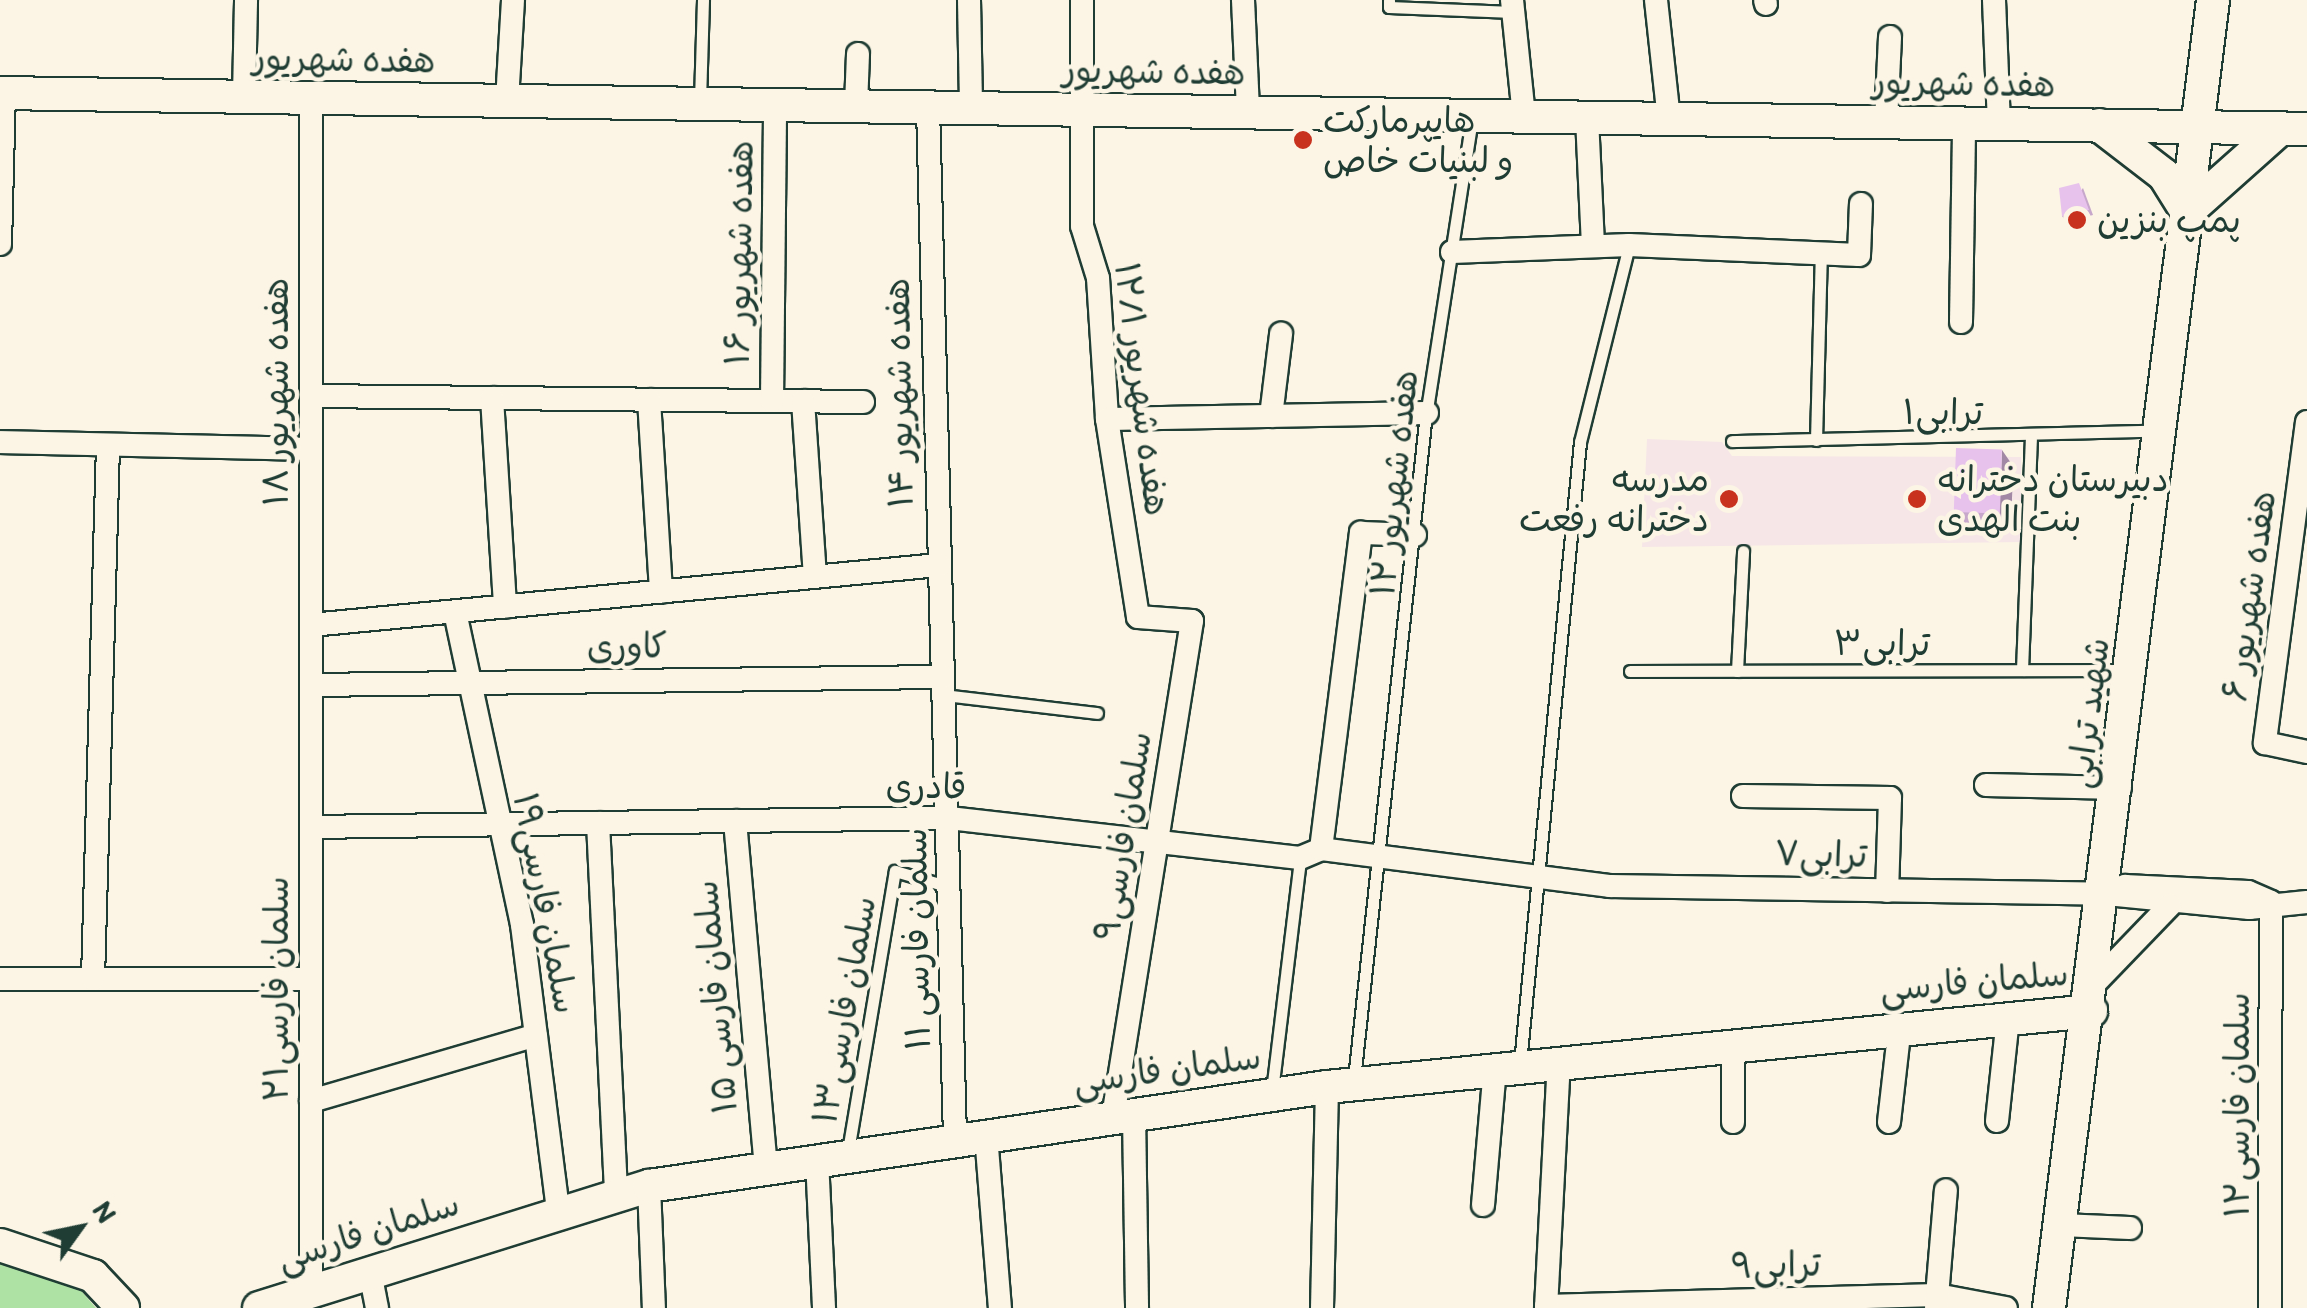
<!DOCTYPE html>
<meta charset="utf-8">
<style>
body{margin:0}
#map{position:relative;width:2307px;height:1308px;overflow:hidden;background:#fcf5e5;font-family:Itim,"Playpen Sans Arabic",sans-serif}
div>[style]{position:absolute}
.built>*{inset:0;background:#f6e6e7}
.green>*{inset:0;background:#aee2a4}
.roads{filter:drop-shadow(2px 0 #1f3d34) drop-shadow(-2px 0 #1f3d34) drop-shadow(0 2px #1f3d34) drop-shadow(0 -2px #1f3d34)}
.lane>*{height:11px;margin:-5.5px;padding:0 5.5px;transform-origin:5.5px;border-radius:5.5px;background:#fcf5e5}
.street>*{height:22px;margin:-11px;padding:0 11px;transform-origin:11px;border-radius:11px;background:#fcf5e5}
.secondary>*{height:32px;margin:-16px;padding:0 16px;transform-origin:16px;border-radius:16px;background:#fcf5e5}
.wall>*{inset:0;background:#c7a7cb}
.shaded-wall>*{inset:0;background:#a288a5}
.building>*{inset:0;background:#e7c2ec;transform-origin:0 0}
.dots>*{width:28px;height:28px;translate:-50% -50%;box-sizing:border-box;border:5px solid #fcf5e5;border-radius:50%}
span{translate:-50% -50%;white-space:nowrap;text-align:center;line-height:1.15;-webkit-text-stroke:9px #fcf5e5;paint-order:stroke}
.street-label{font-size:35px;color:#1f3d34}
.poi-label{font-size:35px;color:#1f3d34}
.left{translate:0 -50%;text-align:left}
.right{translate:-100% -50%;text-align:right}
.north{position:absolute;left:30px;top:1178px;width:100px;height:100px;-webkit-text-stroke:8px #fcf5e5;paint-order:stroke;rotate:57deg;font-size:28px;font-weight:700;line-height:40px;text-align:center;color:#1f3d34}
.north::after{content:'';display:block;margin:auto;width:35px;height:45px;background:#1f3d34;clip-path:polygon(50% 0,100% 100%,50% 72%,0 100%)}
</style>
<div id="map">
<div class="built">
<div style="clip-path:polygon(1647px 439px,1722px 442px,1732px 456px,2021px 457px,2021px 542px,1642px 547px)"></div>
</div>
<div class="green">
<div style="clip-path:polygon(0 1259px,78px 1287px,96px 1308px,0 1308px)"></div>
</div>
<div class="roads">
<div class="lane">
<div style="left:1389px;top:0;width:7px;rotate:90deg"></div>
<div style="left:1389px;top:7px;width:124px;rotate:2.3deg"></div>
<div style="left:700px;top:101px;width:101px;rotate:-88.3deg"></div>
<div style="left:1816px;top:440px;width:186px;rotate:-88.5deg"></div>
<div style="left:1732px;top:441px;width:422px;rotate:-1.4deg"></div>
<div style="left:2022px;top:670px;width:231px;rotate:-87.8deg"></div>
<div style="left:1630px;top:671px;width:496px;rotate:-0.1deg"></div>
<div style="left:1737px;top:671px;width:120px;rotate:-87.1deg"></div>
<div style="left:944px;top:695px;width:154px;rotate:6.7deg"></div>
<div style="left:1520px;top:1063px;width:624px;rotate:-84.48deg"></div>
<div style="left:1580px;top:442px;width:203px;rotate:-76deg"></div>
<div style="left:1354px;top:1079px;width:661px;rotate:-83.83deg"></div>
<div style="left:1425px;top:422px;width:306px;rotate:-81.2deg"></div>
<div style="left:1272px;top:1091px;width:235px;rotate:-83.1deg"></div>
<div style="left:848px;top:1151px;width:284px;rotate:-80.5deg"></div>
<div style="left:895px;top:871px;width:57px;rotate:16.2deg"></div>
</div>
<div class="street">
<div style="left:969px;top:0;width:108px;rotate:88.9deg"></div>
<div style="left:1082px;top:0;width:226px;rotate:90deg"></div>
<div style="left:1082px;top:226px;width:54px;rotate:72.9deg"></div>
<div style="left:1098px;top:278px;width:141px;rotate:86.3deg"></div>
<div style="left:1107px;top:419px;width:200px;rotate:81.1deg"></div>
<div style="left:1138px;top:617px;width:54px;rotate:4.2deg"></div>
<div style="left:1192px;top:621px;width:502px;rotate:99.05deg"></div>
<div style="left:1243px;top:0;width:112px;rotate:87.4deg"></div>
<div style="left:1512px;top:0;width:118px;rotate:84.1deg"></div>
<div style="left:1656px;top:0;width:120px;rotate:83.8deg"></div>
<div style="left:1765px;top:0;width:4px;rotate:76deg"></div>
<div style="left:1994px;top:0;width:124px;rotate:87.7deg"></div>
<div style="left:244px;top:97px;width:97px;rotate:-88.8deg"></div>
<div style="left:507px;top:101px;width:101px;rotate:-86.6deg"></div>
<div style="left:856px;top:106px;width:52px;rotate:-87.8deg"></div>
<div style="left:928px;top:107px;width:1033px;rotate:88.5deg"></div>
<div style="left:1587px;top:118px;width:128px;rotate:87.3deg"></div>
<div style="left:1886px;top:122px;width:85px;rotate:-87.3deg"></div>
<div style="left:0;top:244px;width:151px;rotate:-88.5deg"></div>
<div style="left:1452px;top:252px;width:177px;rotate:-2.3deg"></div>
<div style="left:1629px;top:245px;width:230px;rotate:2.5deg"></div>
<div style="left:1859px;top:255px;width:51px;rotate:-87.8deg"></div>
<div style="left:1961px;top:322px;width:199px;rotate:-89.1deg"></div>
<div style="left:311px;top:396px;width:552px;rotate:0.62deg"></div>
<div style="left:492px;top:398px;width:209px;rotate:86.4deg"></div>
<div style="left:649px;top:400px;width:192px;rotate:86.4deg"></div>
<div style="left:772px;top:401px;width:296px;rotate:-89.4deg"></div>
<div style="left:803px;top:401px;width:176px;rotate:86.1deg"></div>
<div style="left:1271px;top:416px;width:83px;rotate:-83deg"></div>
<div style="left:1107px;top:419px;width:320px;rotate:-1.1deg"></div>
<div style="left:2307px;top:422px;width:324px;rotate:97.5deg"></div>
<div style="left:2265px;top:743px;width:43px;rotate:12.1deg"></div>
<div style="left:0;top:442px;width:311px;rotate:1.3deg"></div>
<div style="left:455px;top:612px;width:320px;rotate:77.9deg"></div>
<div style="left:522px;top:925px;width:287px;rotate:82.8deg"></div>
<div style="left:311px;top:625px;width:631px;rotate:-5.46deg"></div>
<div style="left:311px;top:685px;width:632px;rotate:-0.73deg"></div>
<div style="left:1986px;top:785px;width:134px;rotate:1.3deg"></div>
<div style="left:1743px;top:796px;width:147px;rotate:0.8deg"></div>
<div style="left:1890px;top:798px;width:93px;rotate:91.8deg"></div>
<div style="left:735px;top:821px;width:347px;rotate:84.9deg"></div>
<div style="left:598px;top:823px;width:371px;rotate:87.2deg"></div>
<div style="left:311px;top:827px;width:638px;rotate:-0.81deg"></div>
<div style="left:949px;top:818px;width:353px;rotate:6.5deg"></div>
<div style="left:1300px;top:858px;width:23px;rotate:-23deg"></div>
<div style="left:1321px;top:849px;width:291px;rotate:7.3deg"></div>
<div style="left:1610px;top:886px;width:497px;rotate:0.9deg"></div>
<div style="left:2107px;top:894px;width:143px;rotate:5.6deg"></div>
<div style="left:2249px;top:908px;width:58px;rotate:-5.9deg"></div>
<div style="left:1321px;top:849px;width:319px;rotate:-82.8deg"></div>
<div style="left:1361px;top:533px;width:54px;rotate:2.1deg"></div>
<div style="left:2107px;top:894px;width:20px;rotate:-24deg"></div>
<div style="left:2125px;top:886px;width:123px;rotate:2.8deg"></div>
<div style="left:2248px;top:892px;width:25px;rotate:23deg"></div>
<div style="left:0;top:979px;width:311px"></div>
<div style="left:93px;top:979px;width:534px;rotate:-88.39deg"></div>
<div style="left:2095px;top:983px;width:108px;rotate:-46.1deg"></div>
<div style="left:1733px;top:1044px;width:78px;rotate:90deg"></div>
<div style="left:311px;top:1101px;width:234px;rotate:-16.3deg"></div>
<div style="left:1134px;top:1114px;width:194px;rotate:89.1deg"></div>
<div style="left:1997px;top:1121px;width:104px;rotate:-83.9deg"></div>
<div style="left:1889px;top:1122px;width:97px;rotate:-83.5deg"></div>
<div style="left:986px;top:1135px;width:174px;rotate:85.4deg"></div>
<div style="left:817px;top:1159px;width:149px;rotate:87.3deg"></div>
<div style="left:649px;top:1186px;width:122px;rotate:87.7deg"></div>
<div style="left:1483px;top:1205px;width:137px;rotate:-85deg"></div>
<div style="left:2061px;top:1225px;width:69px;rotate:2.5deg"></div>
<div style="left:370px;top:1272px;width:37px;rotate:79deg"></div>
<div style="left:311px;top:1292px;width:1194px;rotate:-90deg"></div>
<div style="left:1546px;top:1306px;width:391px;rotate:-1.6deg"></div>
<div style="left:1937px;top:1295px;width:70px;rotate:10.7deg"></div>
<div style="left:1322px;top:1308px;width:221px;rotate:-88.7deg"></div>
<div style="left:1546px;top:1308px;width:245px;rotate:-87deg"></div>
<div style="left:1936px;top:1308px;width:118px;rotate:-85.2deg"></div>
<div style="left:2270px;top:1308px;width:406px;rotate:-89.9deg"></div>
</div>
<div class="secondary">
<div style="left:0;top:93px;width:2307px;rotate:0.89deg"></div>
<div style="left:2099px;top:125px;width:82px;rotate:37.6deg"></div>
<div style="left:2164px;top:175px;width:44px;rotate:58.1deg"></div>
<div style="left:2187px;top:212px;width:125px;rotate:-41.7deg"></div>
<div style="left:0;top:1245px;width:98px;rotate:18.4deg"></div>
<div style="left:93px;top:1276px;width:44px;rotate:46.8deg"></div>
<div style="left:259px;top:1308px;width:409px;rotate:-17.4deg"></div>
<div style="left:649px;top:1186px;width:685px;rotate:-8.31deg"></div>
<div style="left:1327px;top:1087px;width:768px;rotate:-5.68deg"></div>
<div style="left:2049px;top:1308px;width:1318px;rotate:-82.85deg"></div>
</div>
</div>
<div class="wall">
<div style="clip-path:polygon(2083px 188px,2093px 215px,2066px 222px,2062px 216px)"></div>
<div style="clip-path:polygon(2013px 466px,2011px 529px,1965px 528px,1954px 512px)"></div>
</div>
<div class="shaded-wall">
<div style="clip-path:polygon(2002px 450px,2013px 466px,2011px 529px,2000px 513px)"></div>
</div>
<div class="building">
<div style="clip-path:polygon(2079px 183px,2089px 210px,2062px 216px,2059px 188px)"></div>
<div style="left:1956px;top:448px;width:46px;height:64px;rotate:2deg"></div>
</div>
<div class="dots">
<div style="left:1303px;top:140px;background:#c8321e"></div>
<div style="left:2077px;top:220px;background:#c8321e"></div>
<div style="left:1729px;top:499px;background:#c8321e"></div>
<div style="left:1917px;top:499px;background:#c8321e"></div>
</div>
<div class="street-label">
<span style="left:344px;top:59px;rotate:1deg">هفده شهریور</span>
<span style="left:1154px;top:71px;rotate:1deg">هفده شهریور</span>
<span style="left:1964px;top:83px;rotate:1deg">هفده شهریور</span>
<span style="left:739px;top:253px;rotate:-89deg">هفده شهریور ۱۶</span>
<span style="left:1142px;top:389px;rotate:83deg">هفده شهریور ۱۲/۱</span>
<span style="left:276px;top:392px;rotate:-90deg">هفده شهریور ۱۸</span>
<span style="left:899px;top:393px;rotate:-91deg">هفده شهریور ۱۴</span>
<span style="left:1943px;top:412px">ترابی۱</span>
<span style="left:1394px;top:483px;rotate:-84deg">هفده شهریور ۱۲</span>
<span style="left:2249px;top:596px;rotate:-82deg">هفده شهریور ۶</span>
<span style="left:1882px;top:643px">ترابی۳</span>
<span style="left:627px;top:646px;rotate:-1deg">کاوری</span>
<span style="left:2088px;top:713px;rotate:-83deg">شهید ترابی</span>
<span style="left:926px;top:786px;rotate:1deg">قادری</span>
<span style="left:1123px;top:836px;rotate:-81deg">سلمان فارسی۹</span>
<span style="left:1821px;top:854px;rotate:1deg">ترابی۷</span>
<span style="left:546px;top:903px;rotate:79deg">سلمان فارسی۱۹</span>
<span style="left:916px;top:939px;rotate:-91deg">سلمان فارسی ۱۱</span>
<span style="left:1974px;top:981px;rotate:-5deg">سلمان فارسی</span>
<span style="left:276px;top:989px;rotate:-90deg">سلمان فارسی۲۱</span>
<span style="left:715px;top:997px;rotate:-95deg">سلمان فارسی ۱۵</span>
<span style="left:844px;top:1010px;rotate:-80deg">سلمان فارسی۱۳</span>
<span style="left:1167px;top:1069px;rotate:-8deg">سلمان فارسی</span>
<span style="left:2237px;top:1105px;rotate:-90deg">سلمان فارسی۱۲</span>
<span style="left:368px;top:1231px;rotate:-18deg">سلمان فارسی</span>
<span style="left:1776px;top:1265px;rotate:-2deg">ترابی۹</span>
</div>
<div class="poi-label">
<span class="left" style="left:1323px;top:140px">هایپرمارکت<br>و لبنیات خاص</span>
<span class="left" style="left:2097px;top:220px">پمپ بنزین</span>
<span class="right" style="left:1709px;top:499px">مدرسه<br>دخترانه رفعت</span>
<span class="left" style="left:1937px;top:499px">دبیرستان دخترانه<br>بنت الهدی</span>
</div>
<div class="north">N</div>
</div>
